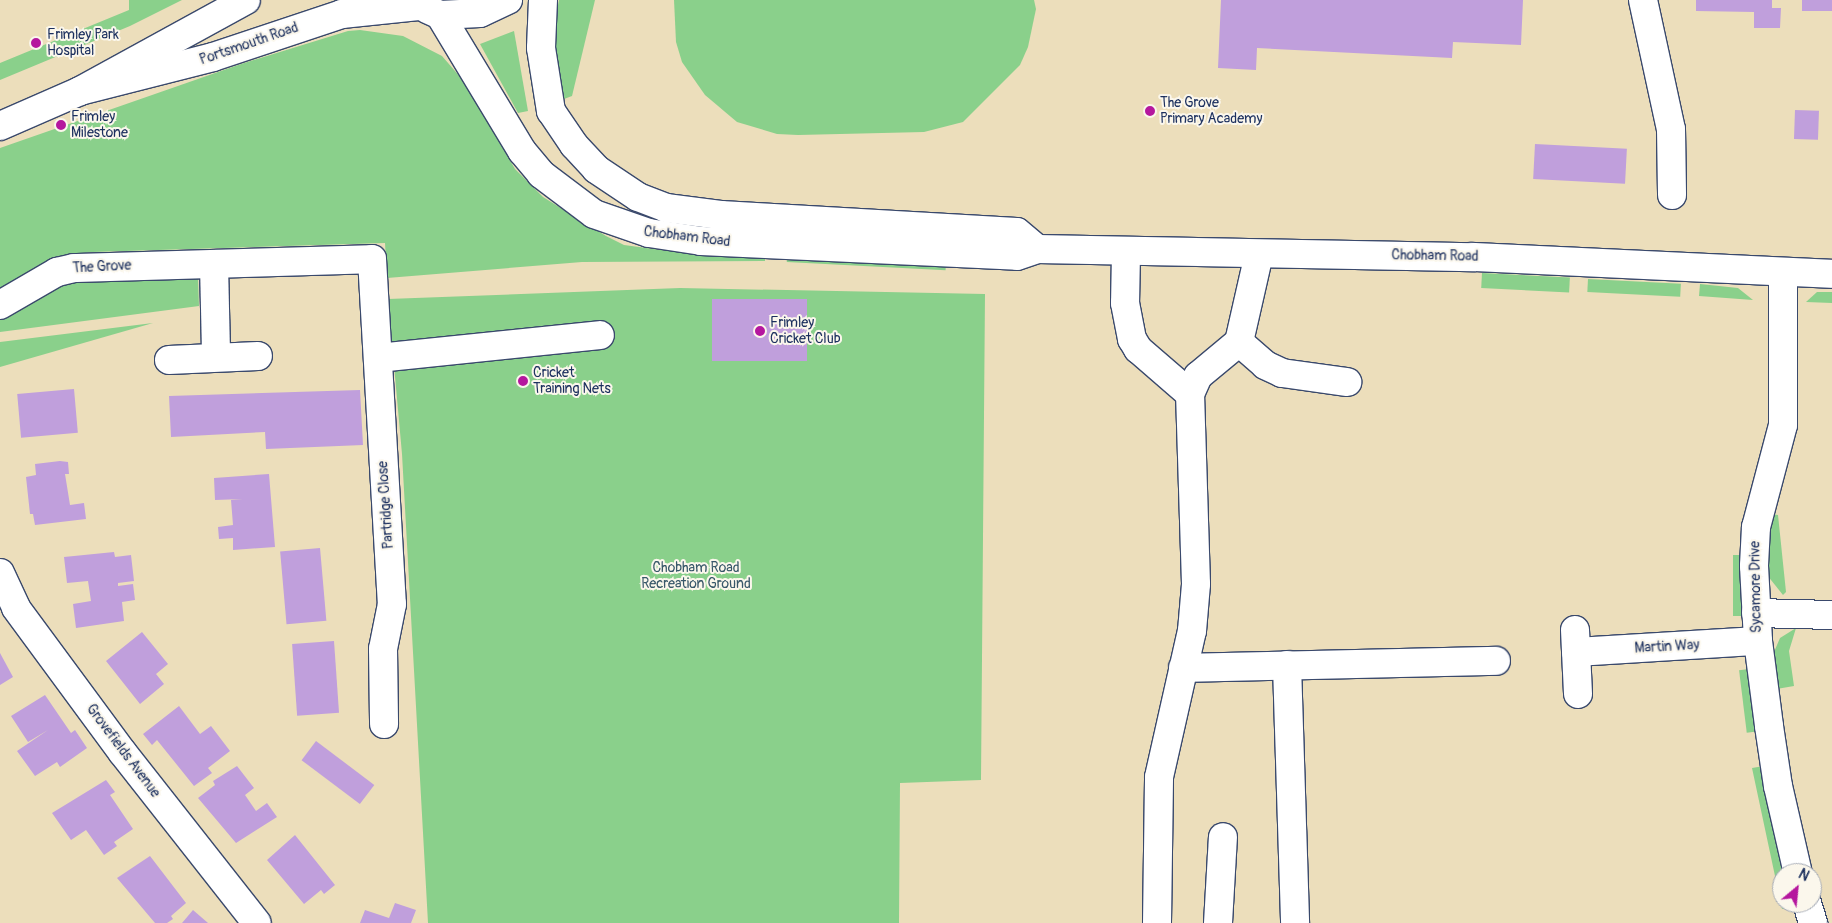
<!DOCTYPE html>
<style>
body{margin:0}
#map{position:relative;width:1832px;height:923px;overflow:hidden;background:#ecdebb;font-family:Pangolin,sans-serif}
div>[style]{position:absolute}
.green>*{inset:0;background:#8ad08b;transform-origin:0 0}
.building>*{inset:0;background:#c09fdc;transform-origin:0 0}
.roads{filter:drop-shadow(1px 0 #3a496c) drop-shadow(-1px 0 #3a496c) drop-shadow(0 1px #3a496c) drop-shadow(0 -1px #3a496c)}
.minor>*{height:28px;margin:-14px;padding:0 14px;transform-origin:14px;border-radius:14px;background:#fff}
.major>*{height:28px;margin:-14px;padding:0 14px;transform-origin:14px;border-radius:14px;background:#fff}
.dots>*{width:14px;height:14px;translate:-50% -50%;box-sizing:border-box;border:2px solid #fbf7ec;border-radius:50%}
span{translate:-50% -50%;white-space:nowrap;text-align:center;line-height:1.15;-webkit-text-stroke:4px #fbf7ec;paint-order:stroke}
.poi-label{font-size:14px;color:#1b2f5e}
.left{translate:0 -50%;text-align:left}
.street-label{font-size:14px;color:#1b2f5e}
.park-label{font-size:14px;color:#375769}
.north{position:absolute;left:1772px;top:863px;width:50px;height:50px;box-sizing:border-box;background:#fbf7ec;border:1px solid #a1a7b3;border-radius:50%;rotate:28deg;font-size:14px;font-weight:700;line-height:20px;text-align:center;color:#1b2f5e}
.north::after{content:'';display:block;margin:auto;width:18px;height:22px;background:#b5179e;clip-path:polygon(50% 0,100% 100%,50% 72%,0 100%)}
</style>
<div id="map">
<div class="green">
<div style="clip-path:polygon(129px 0,182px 0,130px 26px,0 80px,0 63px,129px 10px)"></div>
<div style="clip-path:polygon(559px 0,595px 0,572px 96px,556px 102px,552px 34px)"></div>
<div style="clip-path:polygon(674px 0,1034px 0,1036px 9px,1028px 47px,1020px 65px,963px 122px,924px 132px,798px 135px,777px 134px,737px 122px,705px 95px,682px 62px,676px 42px)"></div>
<div style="clip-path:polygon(360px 30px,403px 36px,442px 56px,468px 86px,515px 169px,543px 197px,606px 236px,624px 245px,699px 255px,765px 257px,765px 261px,582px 262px,387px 278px,385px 243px,93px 252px,54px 257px,0 290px,0 148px,241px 64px,348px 31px)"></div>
<div style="clip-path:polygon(514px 31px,528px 111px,518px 113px,480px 44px)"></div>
<div style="left:787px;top:258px;width:159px;height:4px;rotate:3deg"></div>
<div style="left:1482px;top:273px;width:88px;height:15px;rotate:3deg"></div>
<div style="clip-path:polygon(198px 279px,199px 306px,0 332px,0 320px,48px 291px,77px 280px)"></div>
<div style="left:1588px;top:279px;width:93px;height:13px;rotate:3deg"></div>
<div style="clip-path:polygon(1700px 284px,1738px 288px,1753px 300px,1699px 296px)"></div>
<div style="clip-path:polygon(680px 288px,985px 294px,981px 780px,900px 783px,899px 923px,428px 923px,402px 454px,388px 299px)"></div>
<div style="clip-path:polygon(1817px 292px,1832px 292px,1832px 303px,1806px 302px)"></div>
<div style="clip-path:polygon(153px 323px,0 367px,0 342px)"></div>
<div style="clip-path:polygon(1772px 514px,1778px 515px,1786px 592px,1783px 595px,1767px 575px,1767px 538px)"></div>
<div style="left:1733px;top:555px;width:8px;height:61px"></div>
<div style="clip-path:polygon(1796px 628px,1789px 651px,1794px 686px,1777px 689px,1774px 652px,1780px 638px)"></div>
<div style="left:1749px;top:669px;width:63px;height:10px;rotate:83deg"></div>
<div style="clip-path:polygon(1764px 766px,1786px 873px,1782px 873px,1782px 903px,1794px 903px,1795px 907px,1782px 909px,1752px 768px)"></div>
</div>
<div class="building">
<div style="clip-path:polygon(1221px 0,1523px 0,1521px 45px,1453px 42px,1452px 58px,1257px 48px,1256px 70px,1218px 68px)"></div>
<div style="clip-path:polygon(1696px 0,1772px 0,1772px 8px,1781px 8px,1780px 28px,1754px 28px,1754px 12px,1696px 11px)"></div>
<div style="left:1802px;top:0;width:30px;height:11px"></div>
<div style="left:1795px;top:110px;width:24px;height:29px;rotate:2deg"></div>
<div style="left:1535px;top:144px;width:92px;height:35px;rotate:3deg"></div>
<div style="left:807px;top:299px;width:62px;height:95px;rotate:90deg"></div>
<div style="left:74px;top:389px;width:44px;height:57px;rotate:85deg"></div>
<div style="clip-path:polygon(360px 390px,363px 445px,266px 449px,265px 432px,171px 437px,169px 396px)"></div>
<div style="clip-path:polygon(60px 461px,68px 462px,69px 474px,65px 474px,70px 505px,84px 503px,86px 519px,35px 525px,33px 514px,30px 514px,26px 477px,36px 475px,35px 464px)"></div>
<div style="clip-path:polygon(269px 474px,275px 547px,233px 550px,233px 538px,219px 539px,218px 527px,233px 525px,231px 500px,243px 499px,215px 500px,214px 478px)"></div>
<div style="left:320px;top:548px;width:73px;height:40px;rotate:85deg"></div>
<div style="clip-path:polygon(114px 552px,115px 557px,131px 555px,134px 581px,118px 583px,118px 586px,133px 584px,135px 600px,122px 602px,124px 621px,76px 628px,73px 604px,91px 601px,88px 581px,67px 583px,64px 557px)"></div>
<div style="clip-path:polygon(142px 632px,168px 664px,156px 674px,164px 684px,140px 704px,106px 661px)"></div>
<div style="left:334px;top:641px;width:72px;height:42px;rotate:86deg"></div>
<div style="clip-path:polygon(0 653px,13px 677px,0 685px)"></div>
<div style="clip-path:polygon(45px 695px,71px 733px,75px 730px,87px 748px,60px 767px,57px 762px,35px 776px,17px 751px,48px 730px,28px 742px,11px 716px)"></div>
<div style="clip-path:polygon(179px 706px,200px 734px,211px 726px,230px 751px,208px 768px,212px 773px,194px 786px,157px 740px,152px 745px,143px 734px)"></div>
<div style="left:316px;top:741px;width:73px;height:24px;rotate:37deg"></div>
<div style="clip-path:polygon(237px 766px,254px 788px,245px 795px,256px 811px,267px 803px,277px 817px,236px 843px,198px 798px,215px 785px,213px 781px)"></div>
<div style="clip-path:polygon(106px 780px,115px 792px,110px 795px,133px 829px,114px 842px,117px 846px,104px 855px,86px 830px,71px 840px,52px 813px)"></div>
<div style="clip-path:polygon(295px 835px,335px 885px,324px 894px,321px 890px,304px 904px,267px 860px)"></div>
<div style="clip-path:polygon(150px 856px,186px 903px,171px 916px,173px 919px,167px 923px,155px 923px,117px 878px)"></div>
<div style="clip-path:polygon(395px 903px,416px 910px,411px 923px,360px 923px,365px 910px,389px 918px)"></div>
<div style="clip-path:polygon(193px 910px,208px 923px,182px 923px)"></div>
</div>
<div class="roads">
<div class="minor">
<div style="left:1643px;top:0;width:132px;rotate:77.8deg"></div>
<div style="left:1671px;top:129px;width:66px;rotate:89.1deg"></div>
<div style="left:1126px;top:253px;width:50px;rotate:91.1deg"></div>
<div style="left:1125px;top:303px;width:37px;rotate:79deg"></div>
<div style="left:1132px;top:339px;width:12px;rotate:59deg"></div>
<div style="left:1138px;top:349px;width:69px;rotate:40.9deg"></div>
<div style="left:214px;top:264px;width:91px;rotate:88.7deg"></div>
<div style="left:1783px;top:272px;width:153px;rotate:90deg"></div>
<div style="left:1783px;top:425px;width:106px;rotate:104.8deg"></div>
<div style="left:1756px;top:527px;width:39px;rotate:93deg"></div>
<div style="left:1754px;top:566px;width:75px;rotate:86.9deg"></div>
<div style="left:1758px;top:641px;width:86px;rotate:82.6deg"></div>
<div style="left:1769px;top:726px;width:61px;rotate:81.5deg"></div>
<div style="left:1778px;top:786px;width:89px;rotate:77.1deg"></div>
<div style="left:0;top:305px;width:66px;rotate:-30.1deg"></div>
<div style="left:57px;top:272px;width:17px;rotate:-13deg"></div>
<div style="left:74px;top:268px;width:298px;rotate:-1.7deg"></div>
<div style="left:372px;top:259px;width:346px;rotate:86.7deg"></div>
<div style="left:392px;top:604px;width:46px;rotate:101.3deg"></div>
<div style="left:383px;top:649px;width:75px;rotate:89.2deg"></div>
<div style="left:1239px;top:342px;width:35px;rotate:41deg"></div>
<div style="left:1265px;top:365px;width:19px;rotate:25deg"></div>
<div style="left:1282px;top:373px;width:66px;rotate:7.9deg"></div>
<div style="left:378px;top:358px;width:223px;rotate:-5.9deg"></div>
<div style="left:169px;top:360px;width:89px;rotate:-2.6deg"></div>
<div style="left:0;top:573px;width:38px;rotate:65deg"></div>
<div style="left:16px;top:608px;width:180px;rotate:53.6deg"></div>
<div style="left:123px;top:753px;width:216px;rotate:51.8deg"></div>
<div style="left:1756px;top:613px;width:76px;rotate:1.5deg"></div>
<div style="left:1575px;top:630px;width:64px;rotate:87.3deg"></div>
<div style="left:1576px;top:652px;width:182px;rotate:-3.5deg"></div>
<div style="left:1287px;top:665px;width:258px;rotate:88.2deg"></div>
<div style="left:1183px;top:668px;width:313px;rotate:-1.3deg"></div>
<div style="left:1807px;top:903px;width:21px;rotate:73deg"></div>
<div style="left:1157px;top:923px;width:146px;rotate:-89.2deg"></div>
<div style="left:1159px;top:777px;width:150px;rotate:-77.3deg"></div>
<div style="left:1192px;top:631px;width:47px;rotate:-85.1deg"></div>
<div style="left:1196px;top:584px;width:190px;rotate:-91.8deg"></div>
<div style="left:1190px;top:394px;width:20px;rotate:-66deg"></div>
<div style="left:1198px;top:376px;width:53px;rotate:-39.7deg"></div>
<div style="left:1239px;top:342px;width:90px;rotate:-77.2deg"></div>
<div style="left:1218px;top:923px;width:86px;rotate:-86.7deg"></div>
</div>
<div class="major">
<div style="left:543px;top:0;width:48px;rotate:92.4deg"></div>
<div style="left:541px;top:48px;width:64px;rotate:81deg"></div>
<div style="left:551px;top:111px;width:41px;rotate:55.9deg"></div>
<div style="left:574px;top:145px;width:33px;rotate:47deg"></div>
<div style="left:596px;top:169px;width:50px;rotate:33.7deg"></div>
<div style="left:638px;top:197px;width:30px;rotate:21deg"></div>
<div style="left:666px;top:208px;width:55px;rotate:7.3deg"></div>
<div style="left:721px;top:215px;width:296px;rotate:3.3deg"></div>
<div style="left:1017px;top:232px;width:26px;rotate:40deg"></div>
<div style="left:427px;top:9px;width:14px;rotate:25deg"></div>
<div style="left:440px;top:15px;width:40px;rotate:-2.9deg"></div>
<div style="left:480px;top:13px;width:31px;rotate:-25deg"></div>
<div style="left:440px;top:15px;width:159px;rotate:58.9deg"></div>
<div style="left:522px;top:151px;width:30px;rotate:50deg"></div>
<div style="left:541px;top:174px;width:66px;rotate:37deg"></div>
<div style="left:594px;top:214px;width:58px;rotate:19.1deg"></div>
<div style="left:649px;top:233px;width:53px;rotate:8.7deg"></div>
<div style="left:701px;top:241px;width:316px;rotate:2.7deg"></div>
<div style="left:1017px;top:256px;width:21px;rotate:-19deg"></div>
<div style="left:1037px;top:249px;width:436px;rotate:1.1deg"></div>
<div style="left:1473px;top:257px;width:359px;rotate:2.7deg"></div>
<div style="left:80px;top:91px;width:137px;rotate:-14.3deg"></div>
<div style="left:213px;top:57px;width:136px;rotate:-18.4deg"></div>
<div style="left:342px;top:14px;width:77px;rotate:-5.9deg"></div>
<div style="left:0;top:126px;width:87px;rotate:-23.6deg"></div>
<div style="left:80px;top:91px;width:189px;rotate:-28.7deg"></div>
</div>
</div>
<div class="dots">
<div style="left:36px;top:43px;background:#b5179e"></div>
<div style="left:1150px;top:111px;background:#b5179e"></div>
<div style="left:61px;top:125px;background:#b5179e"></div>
<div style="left:760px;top:331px;background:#b5179e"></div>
<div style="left:523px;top:381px;background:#b5179e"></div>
</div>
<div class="poi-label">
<span class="left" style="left:47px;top:43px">Frimley Park<br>Hospital</span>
<span class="left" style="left:1160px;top:111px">The Grove<br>Primary Academy</span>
<span class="left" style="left:71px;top:125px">Frimley<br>Milestone</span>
<span class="left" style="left:770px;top:331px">Frimley<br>Cricket Club</span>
<span class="left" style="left:533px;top:381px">Cricket<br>Training Nets</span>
</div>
<div class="street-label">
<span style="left:249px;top:44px;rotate:-19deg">Portsmouth Road</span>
<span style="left:687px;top:237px;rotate:7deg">Chobham Road</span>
<span style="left:1435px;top:256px;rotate:1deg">Chobham Road</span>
<span style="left:102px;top:267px;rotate:-3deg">The Grove</span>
<span style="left:386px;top:505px;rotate:-94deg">Partridge Close</span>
<span style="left:1756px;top:587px;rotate:-91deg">Sycamore Drive</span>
<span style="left:1667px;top:647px;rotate:-3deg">Martin Way</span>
<span style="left:123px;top:751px;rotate:53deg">Grovefields Avenue</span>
</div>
<div class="park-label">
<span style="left:696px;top:576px">Chobham Road<br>Recreation Ground</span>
</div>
<div class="north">N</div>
</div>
